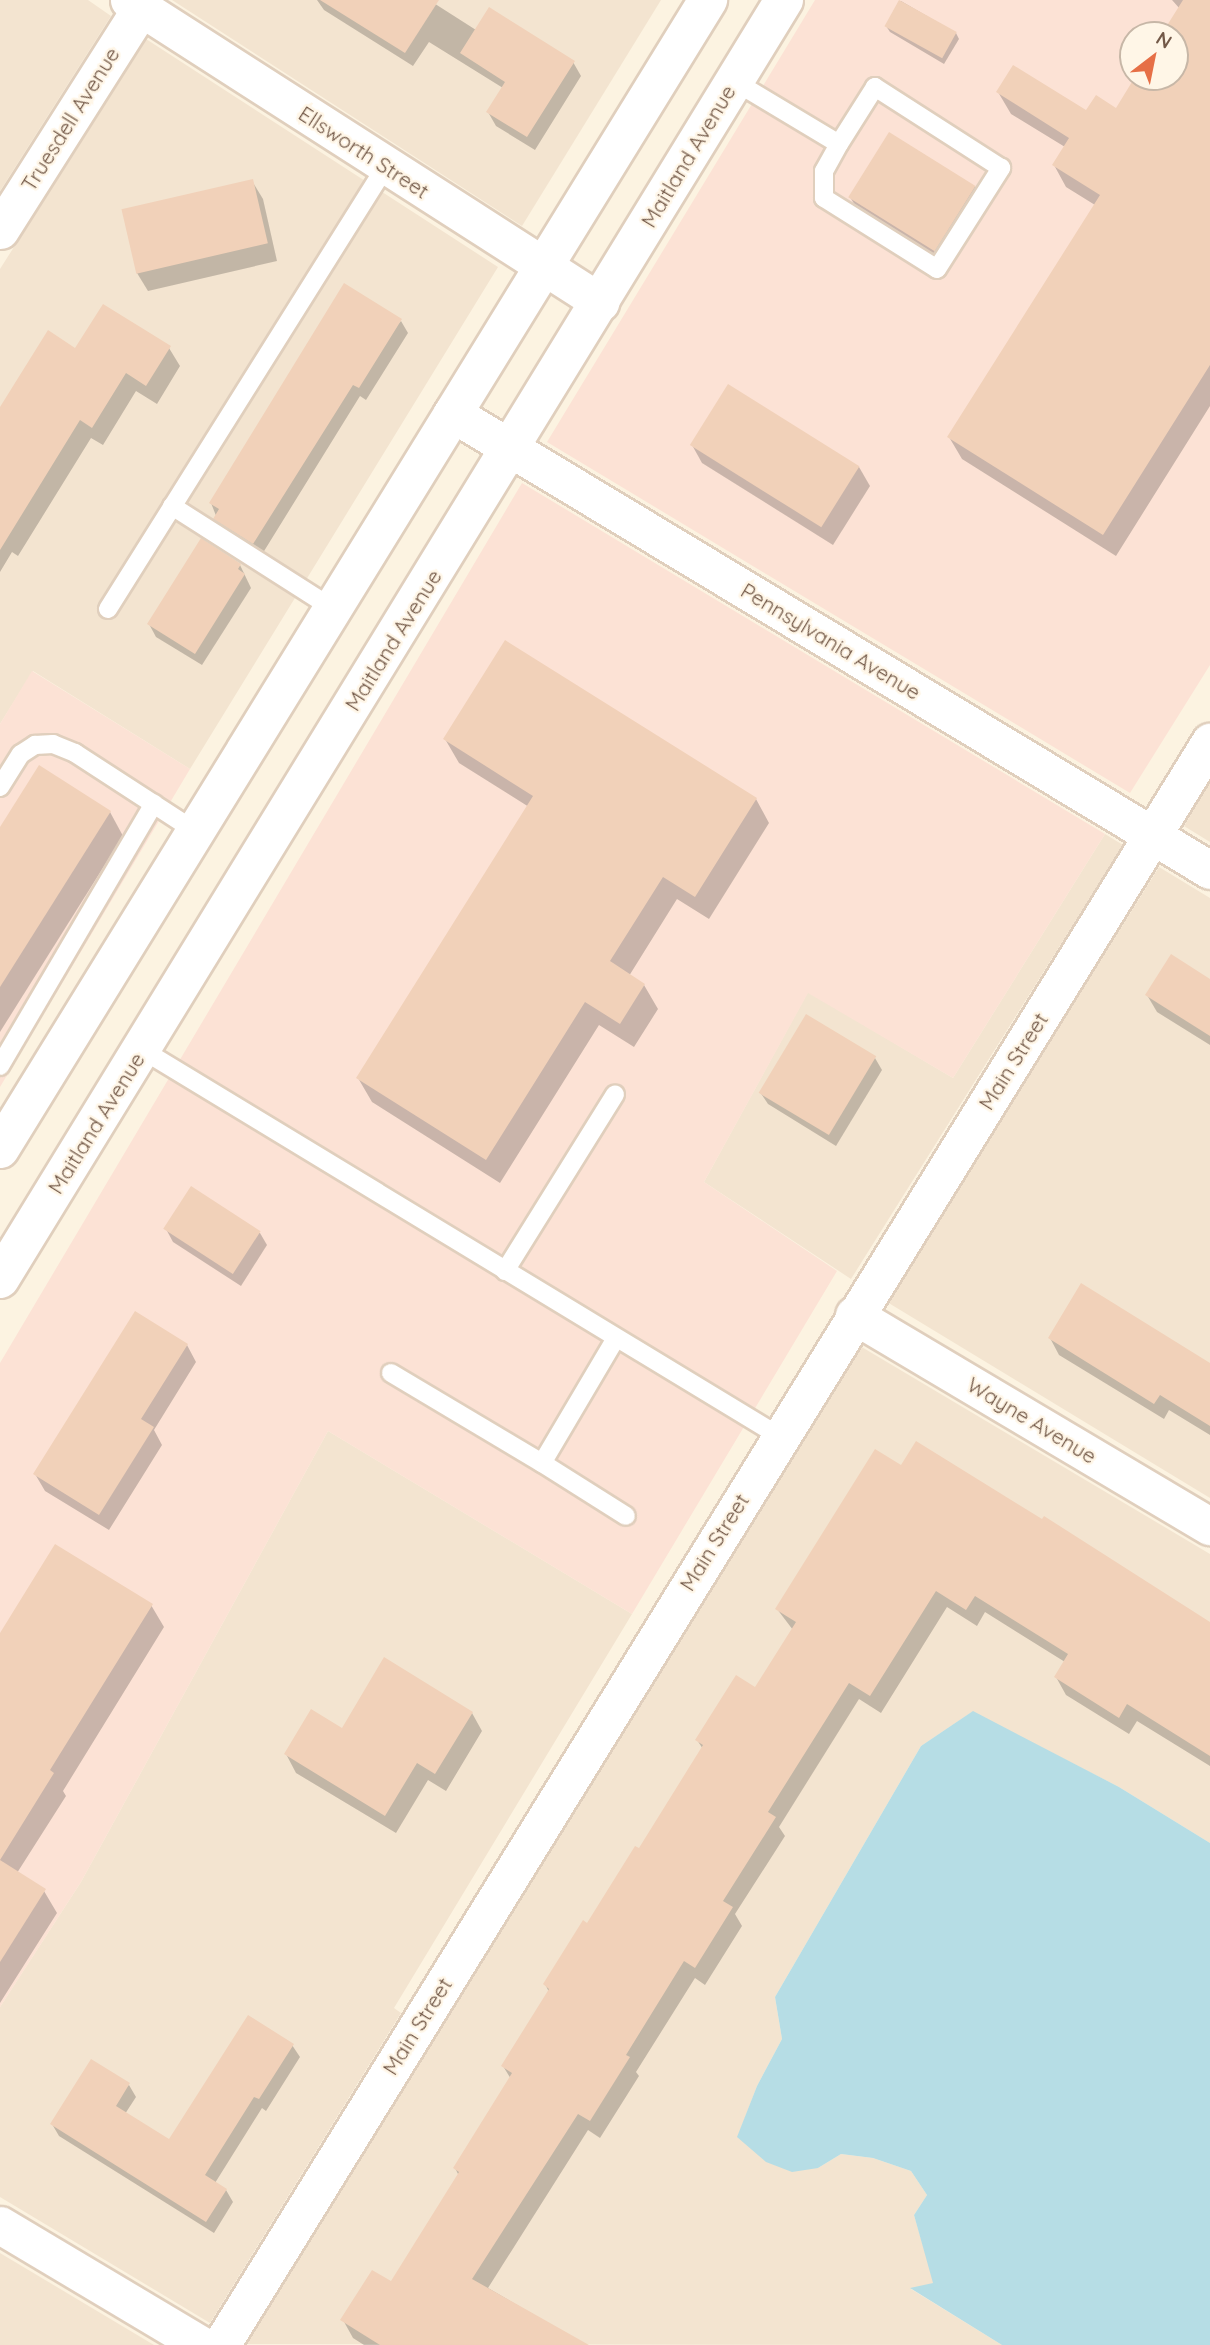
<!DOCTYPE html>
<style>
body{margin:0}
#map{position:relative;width:1210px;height:2345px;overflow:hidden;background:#fcf3e1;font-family:Quicksand,sans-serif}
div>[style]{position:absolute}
.residential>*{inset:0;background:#f3e4d0}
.commercial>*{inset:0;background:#fce2d5}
.water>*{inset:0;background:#b6dde5}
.shadow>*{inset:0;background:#0003}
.building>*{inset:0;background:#f1d1b9;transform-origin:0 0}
.roads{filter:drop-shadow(2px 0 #e0cfbd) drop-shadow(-2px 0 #e0cfbd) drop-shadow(0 2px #e0cfbd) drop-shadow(0 -2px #e0cfbd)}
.lane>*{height:18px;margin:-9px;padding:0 9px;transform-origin:9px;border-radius:9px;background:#fff}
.street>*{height:37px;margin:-18.5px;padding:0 18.5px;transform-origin:18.5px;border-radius:18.5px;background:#fff}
.secondary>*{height:38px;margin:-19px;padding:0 19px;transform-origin:19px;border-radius:19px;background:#fff}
span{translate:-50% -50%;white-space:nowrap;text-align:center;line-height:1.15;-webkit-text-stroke:5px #fff6e7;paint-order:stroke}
.street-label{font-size:21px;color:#735948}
.north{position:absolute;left:1119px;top:21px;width:70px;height:70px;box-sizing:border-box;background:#fff6e7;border:2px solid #c7b7a7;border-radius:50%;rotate:32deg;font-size:19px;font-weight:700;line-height:28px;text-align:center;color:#735948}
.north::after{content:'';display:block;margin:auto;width:24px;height:32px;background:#e66f46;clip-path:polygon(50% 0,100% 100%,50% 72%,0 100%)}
</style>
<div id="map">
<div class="residential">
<div style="clip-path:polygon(0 0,88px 0,111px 16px,0 191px)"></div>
<div style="clip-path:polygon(172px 0,661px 0,522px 226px)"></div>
<div style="clip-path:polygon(146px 39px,498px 267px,190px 769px,33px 671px,0 724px,0 269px)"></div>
<div style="clip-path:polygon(1210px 782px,1210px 842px,1184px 826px)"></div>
<div style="clip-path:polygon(1105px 834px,1123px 845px,851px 1279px,704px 1182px,808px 992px,953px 1078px)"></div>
<div style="clip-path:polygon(1159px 867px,1210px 898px,1210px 1498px,887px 1302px)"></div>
<div style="clip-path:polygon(860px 1346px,1210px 1554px,1210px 1843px,1119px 1787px,972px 1712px,921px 1746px,775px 1997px,782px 2039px,757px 2086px,738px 2136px,818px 2168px,841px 2154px,873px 2158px,911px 2171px,927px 2195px,914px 2215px,934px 2283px,911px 2289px,1002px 2345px,246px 2344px)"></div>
<div style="clip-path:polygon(328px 1431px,632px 1614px,394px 2008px,401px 2013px,210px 2323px,0 2197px,0 2007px,81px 1882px)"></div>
<div style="clip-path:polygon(0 2253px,154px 2345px,0 2345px)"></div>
</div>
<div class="commercial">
<div style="clip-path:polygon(evenodd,815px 0,1210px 0,1210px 665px,1130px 793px,547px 442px,815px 0,1133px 35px,1175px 35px,1175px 77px,1133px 77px,1133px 35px)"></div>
<div style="clip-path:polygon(522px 483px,1105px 834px,953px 1078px,808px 993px,704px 1182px,837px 1271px,632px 1614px,328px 1431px,81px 1882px,0 2007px,0 1363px)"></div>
<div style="clip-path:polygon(32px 671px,190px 769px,0 1087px,0 724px)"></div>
</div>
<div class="water">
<div style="clip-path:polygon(973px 1711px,1119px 1787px,1210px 1843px,1210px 2345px,1002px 2345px,910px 2288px,933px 2283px,914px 2215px,927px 2195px,911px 2171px,873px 2158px,841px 2154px,818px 2168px,792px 2172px,766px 2162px,737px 2137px,757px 2086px,782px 2039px,775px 1997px,921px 1746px)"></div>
</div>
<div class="shadow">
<div style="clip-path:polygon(317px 0,429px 0,476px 30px,573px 62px,581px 76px,535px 150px,496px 126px,488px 112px,503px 88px,429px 42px,413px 66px,324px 10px)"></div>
<div style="clip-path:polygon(1172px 0,1210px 0,1210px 406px,1116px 556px,962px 459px,949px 437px,1095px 205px,1066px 187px,1054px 165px,1065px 147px,1011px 114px,998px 92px,1086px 113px,1117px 110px,1137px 77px,1175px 77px,1175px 35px,1163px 35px,1180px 9px)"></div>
<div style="clip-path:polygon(901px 1px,956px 33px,959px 39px,944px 64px,890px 32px,886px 26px)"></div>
<div style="clip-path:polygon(252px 181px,263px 199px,277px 261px,148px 291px,137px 273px)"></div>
<div style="clip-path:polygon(975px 187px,986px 206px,946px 268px,861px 215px,850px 197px)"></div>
<div style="clip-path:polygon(401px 321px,408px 333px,366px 400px,360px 396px,261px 556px,222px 531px,211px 503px)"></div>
<div style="clip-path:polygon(169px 348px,180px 366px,157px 404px,136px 391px,103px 445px,91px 438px,18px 556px,12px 552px,0 572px,0 411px,76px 350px)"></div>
<div style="clip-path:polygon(692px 445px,859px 467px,870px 486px,833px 545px,702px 463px)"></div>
<div style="clip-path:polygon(240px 565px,251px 588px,202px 665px,156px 637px,149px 624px)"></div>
<div style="clip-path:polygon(445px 739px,756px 799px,769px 823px,709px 919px,677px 899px,629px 976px,644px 985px,658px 1009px,634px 1047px,599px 1025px,500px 1183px,372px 1102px,358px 1078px,529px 807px,459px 763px)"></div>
<div style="clip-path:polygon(110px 812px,123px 836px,0 1032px,0 831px)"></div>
<div style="clip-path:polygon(1210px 981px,1210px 1045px,1157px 1012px,1147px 995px)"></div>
<div style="clip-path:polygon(875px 1058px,882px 1070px,836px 1146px,768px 1104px,760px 1092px)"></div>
<div style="clip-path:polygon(166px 1229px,260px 1233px,267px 1245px,241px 1286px,173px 1242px)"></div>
<div style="clip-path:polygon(1050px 1338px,1210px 1365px,1210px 1435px,1169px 1410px,1164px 1419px,1059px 1355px)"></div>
<div style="clip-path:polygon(187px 1345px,196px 1362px,154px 1430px,162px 1445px,109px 1530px,45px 1491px,35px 1474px)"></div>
<div style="clip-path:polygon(902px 1467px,1210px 1623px,1210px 1766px,1137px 1721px,1129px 1734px,1066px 1695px,1056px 1677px,1065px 1662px,985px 1612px,977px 1626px,947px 1607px,881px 1713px,859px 1699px,779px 1827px,785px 1836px,735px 1914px,742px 1926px,705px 1985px,695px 1978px,636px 2072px,639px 2076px,600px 2138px,588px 2130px,488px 2288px,586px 2345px,364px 2345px,353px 2338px,343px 2320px,392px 2284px,459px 2176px,455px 2168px,511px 2079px,503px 2066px,549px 1992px,545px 1984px,639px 1850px,703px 1749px,697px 1740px,755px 1689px,793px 1630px,777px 1609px)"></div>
<div style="clip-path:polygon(151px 1605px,164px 1627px,63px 1791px,66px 1796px,17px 1873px,44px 1891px,57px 1913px,0 2003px,0 1634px)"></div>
<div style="clip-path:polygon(472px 1713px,482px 1731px,446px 1791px,428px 1780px,396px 1833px,296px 1773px,286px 1754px,343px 1730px)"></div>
<div style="clip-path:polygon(292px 2045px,300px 2057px,266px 2111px,262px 2108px,215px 2183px,226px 2190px,233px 2202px,214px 2233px,59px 2136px,52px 2124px,129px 2085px,136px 2097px,125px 2114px,169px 2142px)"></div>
</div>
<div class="building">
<div style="clip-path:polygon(320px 0,439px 0,405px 53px)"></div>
<div style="left:899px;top:0;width:66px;height:30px;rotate:29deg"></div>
<div style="clip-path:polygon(1183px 0,1210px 0,1210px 365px,1103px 535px,947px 437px,1100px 195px,1052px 165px,1069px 138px,996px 92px,1013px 65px,1086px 110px,1096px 95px,1116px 108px,1135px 77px,1175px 77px,1175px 35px,1161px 35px)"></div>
<div style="clip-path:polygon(489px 7px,575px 61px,527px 137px,486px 112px,505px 82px,460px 53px)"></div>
<div style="left:889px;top:132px;width:102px;height:77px;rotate:32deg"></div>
<div style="left:253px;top:179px;width:66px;height:135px;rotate:77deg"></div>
<div style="clip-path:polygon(344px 283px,402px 319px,359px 388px,353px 385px,253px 544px,213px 519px,219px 509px,209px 503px)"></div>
<div style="clip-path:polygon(103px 304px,171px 346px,146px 386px,126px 373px,92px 428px,80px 420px,0 550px,0 407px,48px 330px,75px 348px)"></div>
<div style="left:728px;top:384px;width:155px;height:72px;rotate:32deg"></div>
<div style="clip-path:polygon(201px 538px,241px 564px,238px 569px,245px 574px,195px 654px,147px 624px)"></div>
<div style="clip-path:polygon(505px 640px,757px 798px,695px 897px,663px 877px,610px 961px,645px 984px,620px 1024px,585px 1002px,486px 1160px,356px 1078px,533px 796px,443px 739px)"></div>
<div style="clip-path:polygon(39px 765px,111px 811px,0 987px,0 827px)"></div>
<div style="clip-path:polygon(1171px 954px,1210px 979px,1210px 1036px,1145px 995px)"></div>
<div style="left:806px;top:1014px;width:82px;height:92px;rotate:31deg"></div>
<div style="left:191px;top:1186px;width:83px;height:51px;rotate:33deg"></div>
<div style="clip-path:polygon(1081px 1283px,1210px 1363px,1210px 1426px,1160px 1395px,1154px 1404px,1048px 1338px)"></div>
<div style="clip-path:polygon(135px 1311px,188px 1344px,141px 1419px,154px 1427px,99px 1515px,33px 1474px)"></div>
<div style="clip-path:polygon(916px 1441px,1042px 1519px,1044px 1516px,1210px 1622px,1210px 1756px,1127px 1704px,1119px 1718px,1054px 1677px,1068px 1654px,975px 1596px,966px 1610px,936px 1591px,870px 1696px,849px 1683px,768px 1812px,776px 1817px,723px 1901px,733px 1907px,695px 1968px,684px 1961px,626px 2055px,630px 2057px,590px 2121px,578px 2114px,472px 2279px,589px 2345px,380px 2345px,340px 2320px,372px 2270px,391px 2281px,459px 2172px,453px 2168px,512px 2073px,501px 2066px,549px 1989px,543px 1984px,583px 1920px,587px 1923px,635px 1846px,639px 1848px,703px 1745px,695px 1740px,736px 1675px,755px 1687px,796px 1622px,775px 1609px,875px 1449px,901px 1465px)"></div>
<div style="clip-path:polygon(55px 1544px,153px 1604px,50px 1770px,54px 1773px,0 1860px,0 1633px)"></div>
<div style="clip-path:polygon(384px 1657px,473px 1712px,435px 1774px,417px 1763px,385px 1816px,284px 1754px,311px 1709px,342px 1728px)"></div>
<div style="clip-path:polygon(0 1860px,46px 1889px,0 1962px)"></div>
<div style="clip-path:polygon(248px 2015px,294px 2044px,259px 2099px,254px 2097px,205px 2175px,227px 2189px,206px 2222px,50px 2124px,91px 2059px,130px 2083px,116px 2106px,169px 2139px)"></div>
</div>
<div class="roads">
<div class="lane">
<div style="left:734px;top:81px;width:122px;rotate:31deg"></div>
<div style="left:839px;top:144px;width:31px;rotate:119deg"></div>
<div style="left:824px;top:171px;width:27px;rotate:90deg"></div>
<div style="left:824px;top:198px;width:133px;rotate:32.1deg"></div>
<div style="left:937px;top:269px;width:120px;rotate:-57.6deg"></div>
<div style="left:1001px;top:168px;width:150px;rotate:-147.3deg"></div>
<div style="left:875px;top:87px;width:67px;rotate:122.3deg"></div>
<div style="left:172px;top:506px;width:190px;rotate:32.5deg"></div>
<div style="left:108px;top:609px;width:523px;rotate:-57.89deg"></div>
<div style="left:0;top:787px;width:39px;rotate:-58deg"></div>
<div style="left:21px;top:754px;width:17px;rotate:-33deg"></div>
<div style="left:35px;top:745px;width:18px;rotate:-3deg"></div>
<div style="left:53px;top:744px;width:24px;rotate:22deg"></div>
<div style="left:75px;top:753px;width:143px;rotate:33deg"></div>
<div style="left:141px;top:1049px;width:746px;rotate:31.24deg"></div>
<div style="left:0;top:1066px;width:304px;rotate:-59.6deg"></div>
<div style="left:505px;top:1271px;width:208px;rotate:-58.1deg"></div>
<div style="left:616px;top:1338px;width:145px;rotate:120.6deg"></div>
<div style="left:542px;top:1463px;width:99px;rotate:32.2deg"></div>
<div style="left:391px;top:1373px;width:176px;rotate:30.8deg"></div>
</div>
<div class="street">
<div style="left:129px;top:0;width:560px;rotate:32.67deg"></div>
<div style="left:0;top:230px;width:263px;rotate:-57.6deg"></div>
<div style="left:452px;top:413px;width:885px;rotate:31.09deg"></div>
<div style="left:854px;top:1315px;width:414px;rotate:30.7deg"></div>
<div style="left:0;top:2225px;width:234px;rotate:30.8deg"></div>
<div style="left:221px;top:2345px;width:1884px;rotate:-58.33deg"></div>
</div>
<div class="secondary">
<div style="left:0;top:1149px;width:1350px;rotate:-58.36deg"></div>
<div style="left:0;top:1279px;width:1500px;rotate:-58.49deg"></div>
</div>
</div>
<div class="street-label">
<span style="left:70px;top:119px;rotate:-58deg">Truesdell Avenue</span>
<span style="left:364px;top:152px;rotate:33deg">Ellsworth Street</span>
<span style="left:688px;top:156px;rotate:-59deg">Maitland Avenue</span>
<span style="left:393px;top:640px;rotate:-58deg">Maitland Avenue</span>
<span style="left:831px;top:641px;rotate:31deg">Pennsylvania Avenue</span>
<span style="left:1013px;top:1061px;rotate:-58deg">Main Street</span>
<span style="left:96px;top:1123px;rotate:-58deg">Maitland Avenue</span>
<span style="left:1032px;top:1420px;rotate:31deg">Wayne Avenue</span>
<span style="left:714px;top:1542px;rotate:-58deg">Main Street</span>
<span style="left:417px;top:2026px;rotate:-58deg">Main Street</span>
</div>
<div class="north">N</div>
</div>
